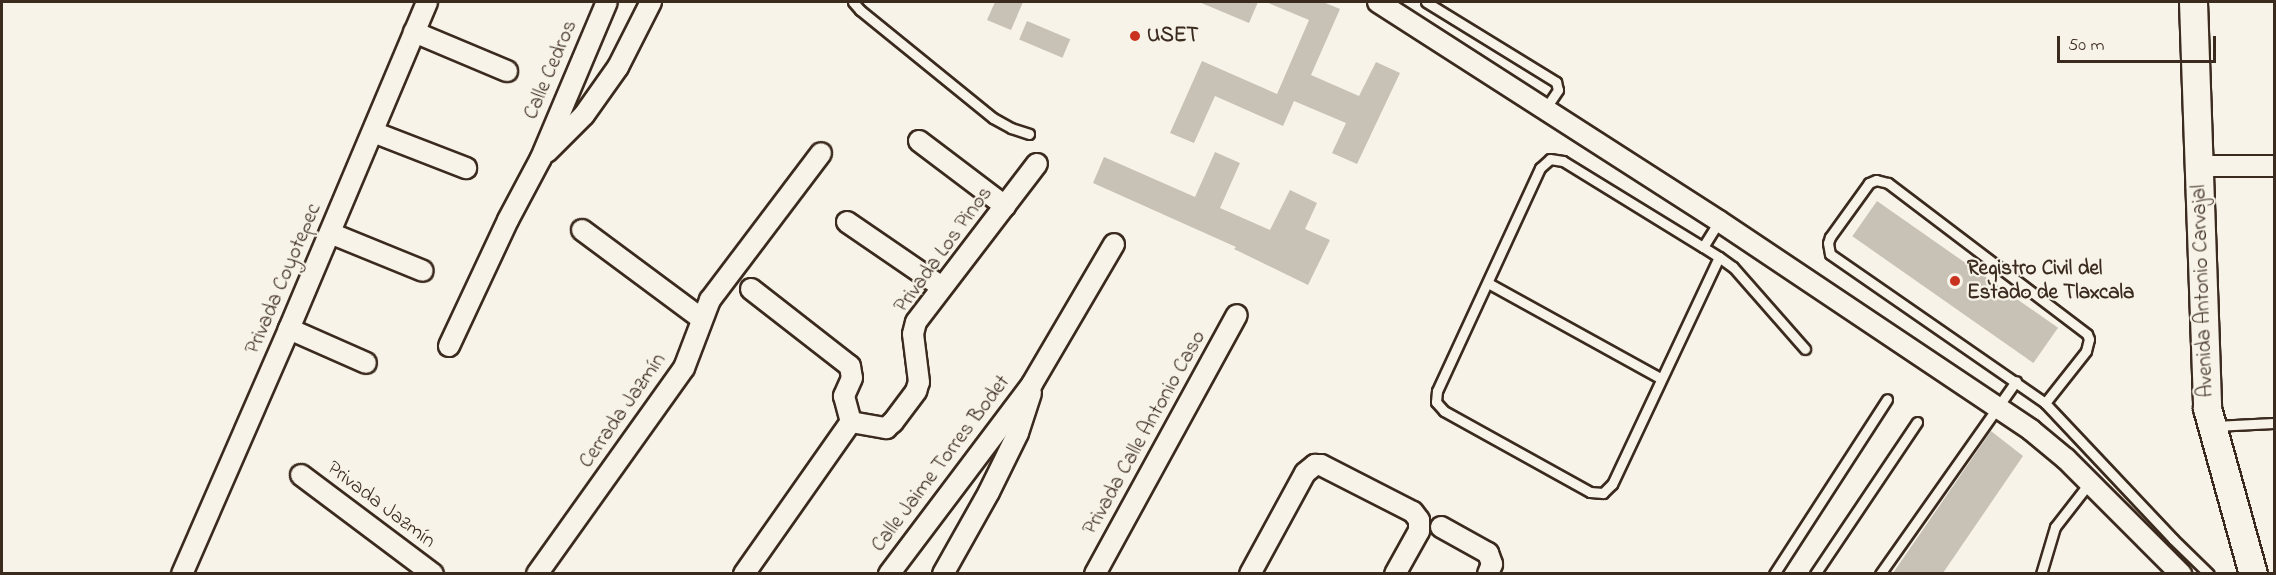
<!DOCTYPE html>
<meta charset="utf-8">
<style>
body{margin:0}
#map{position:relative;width:2276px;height:575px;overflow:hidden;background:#f7f3e8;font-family:"Indie Flower",sans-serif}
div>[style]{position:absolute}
.building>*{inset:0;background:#c8c1b6;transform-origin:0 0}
.roads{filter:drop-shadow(2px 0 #3b2a1e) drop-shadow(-2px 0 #3b2a1e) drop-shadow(0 2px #3b2a1e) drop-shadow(0 -2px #3b2a1e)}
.lane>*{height:9px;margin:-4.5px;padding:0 4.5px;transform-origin:4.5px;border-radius:4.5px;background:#f7f3e8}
.street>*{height:20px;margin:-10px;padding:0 10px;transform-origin:10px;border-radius:10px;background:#f7f3e8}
.secondary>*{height:27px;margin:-13.5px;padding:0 13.5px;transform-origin:13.5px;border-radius:13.5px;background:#f7f3e8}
.dots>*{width:16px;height:16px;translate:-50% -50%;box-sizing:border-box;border:3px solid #f7f3e8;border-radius:50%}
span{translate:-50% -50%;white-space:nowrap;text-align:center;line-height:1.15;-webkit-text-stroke:4.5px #f7f3e8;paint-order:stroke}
.poi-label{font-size:21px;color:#3b2a1e;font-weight:700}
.left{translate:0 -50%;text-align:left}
.street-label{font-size:21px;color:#3b2a1e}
.frame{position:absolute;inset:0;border:3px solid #3b2a1e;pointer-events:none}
.scale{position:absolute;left:2057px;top:36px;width:159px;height:27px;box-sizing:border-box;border:3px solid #3b2a1e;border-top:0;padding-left:8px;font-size:18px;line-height:21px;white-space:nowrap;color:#3b2a1e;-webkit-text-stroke:4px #f7f3e8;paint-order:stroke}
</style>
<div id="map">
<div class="building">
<div style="clip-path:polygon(995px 2px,1023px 2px,1011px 30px,987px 20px)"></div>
<div style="clip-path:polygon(1199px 2px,1258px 2px,1249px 23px)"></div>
<div style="clip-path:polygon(1266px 2px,1323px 2px,1340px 9px,1311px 75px,1359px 96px,1376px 62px,1400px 73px,1357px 164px,1332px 153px,1346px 123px,1294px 101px,1283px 126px,1215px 96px,1194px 143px,1170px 133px,1202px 61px,1277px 94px,1309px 20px)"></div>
<div style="left:1027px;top:21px;width:47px;height:20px;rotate:23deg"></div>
<div style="clip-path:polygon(1215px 152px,1240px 163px,1220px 208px,1270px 230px,1290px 190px,1317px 203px,1305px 229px,1330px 240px,1308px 285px,1234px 249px,1236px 247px,1093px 183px,1104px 157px,1195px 197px)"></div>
<div style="left:1877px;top:201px;width:221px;height:43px;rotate:35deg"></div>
<div style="clip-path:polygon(1991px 431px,2023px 456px,1943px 573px,1893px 573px)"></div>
</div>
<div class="roads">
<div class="lane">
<div style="left:853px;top:2px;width:11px;rotate:49deg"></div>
<div style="left:860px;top:10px;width:171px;rotate:39.1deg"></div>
<div style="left:993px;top:118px;width:21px;rotate:29deg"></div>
<div style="left:1011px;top:128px;width:19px;rotate:18deg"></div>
<div style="left:1426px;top:2px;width:153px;rotate:31.6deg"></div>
<div style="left:1556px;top:82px;width:8px;rotate:76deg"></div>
<div style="left:1558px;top:90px;width:23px;rotate:124deg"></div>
<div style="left:1703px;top:247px;width:31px;rotate:-58deg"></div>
<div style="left:1719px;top:257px;width:251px;rotate:115.2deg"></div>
<div style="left:1612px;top:484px;width:13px;rotate:135deg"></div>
<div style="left:1603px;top:493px;width:13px;rotate:-176deg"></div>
<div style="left:1590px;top:492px;width:167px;rotate:-151deg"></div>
<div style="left:1444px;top:411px;width:12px;rotate:-132deg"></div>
<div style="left:1436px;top:402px;width:11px;rotate:-85deg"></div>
<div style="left:1437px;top:391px;width:246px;rotate:-65.2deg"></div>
<div style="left:1540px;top:168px;width:13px;rotate:-42deg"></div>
<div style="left:1550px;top:159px;width:13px;rotate:9deg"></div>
<div style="left:1563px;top:161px;width:164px;rotate:31.6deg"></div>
<div style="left:1703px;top:247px;width:19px;rotate:32deg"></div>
<div style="left:1719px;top:257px;width:17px;rotate:36deg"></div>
<div style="left:1733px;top:267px;width:109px;rotate:48.7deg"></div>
<div style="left:1488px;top:283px;width:196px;rotate:28.9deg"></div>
<div style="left:2045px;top:403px;width:66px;rotate:-51.7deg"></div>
<div style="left:2086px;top:351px;width:12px;rotate:-76deg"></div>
<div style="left:2089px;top:339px;width:5px;rotate:-112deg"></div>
<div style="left:2087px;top:334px;width:250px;rotate:-142.8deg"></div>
<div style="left:1888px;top:183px;width:12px;rotate:-166deg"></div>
<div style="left:1876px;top:180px;width:8px;rotate:157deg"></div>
<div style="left:1869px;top:183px;width:67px;rotate:125.8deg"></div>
<div style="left:1830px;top:237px;width:6px;rotate:108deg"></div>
<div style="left:1828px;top:243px;width:11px;rotate:80deg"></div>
<div style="left:1830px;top:254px;width:262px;rotate:34.7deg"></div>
<div style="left:2045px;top:403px;width:187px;rotate:46.7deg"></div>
<div style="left:2173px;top:539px;width:50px;rotate:44.2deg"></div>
<div style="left:2214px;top:426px;width:60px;rotate:-2.9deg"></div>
<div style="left:1774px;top:574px;width:208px;rotate:-57.1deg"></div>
<div style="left:1815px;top:574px;width:183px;rotate:-56.1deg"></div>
<div style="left:1880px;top:574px;width:236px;rotate:-54.8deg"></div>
<div style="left:2041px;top:574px;width:49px;rotate:-73.4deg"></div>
<div style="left:2055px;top:527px;width:57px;rotate:-52.1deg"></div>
</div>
<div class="street">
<div style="left:1378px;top:2px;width:405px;rotate:32.7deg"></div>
<div style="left:1719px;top:221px;width:376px;rotate:33.8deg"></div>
<div style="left:2031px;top:430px;width:45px;rotate:39.6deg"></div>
<div style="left:2066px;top:459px;width:163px;rotate:45deg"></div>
<div style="left:414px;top:32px;width:101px;rotate:22.8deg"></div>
<div style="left:373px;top:132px;width:100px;rotate:21.2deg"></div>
<div style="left:919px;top:141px;width:108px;rotate:37.1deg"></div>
<div style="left:547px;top:152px;width:52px;rotate:-45deg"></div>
<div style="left:584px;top:115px;width:59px;rotate:-54.7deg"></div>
<div style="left:618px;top:67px;width:73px;rotate:-63.1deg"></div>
<div style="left:2198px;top:166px;width:76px"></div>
<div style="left:847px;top:222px;width:115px;rotate:34.4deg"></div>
<div style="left:582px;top:230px;width:149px;rotate:36.6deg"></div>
<div style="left:330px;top:233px;width:100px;rotate:22.2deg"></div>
<div style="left:751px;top:289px;width:125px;rotate:37.9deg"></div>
<div style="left:850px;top:366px;width:12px;rotate:81deg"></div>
<div style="left:852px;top:378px;width:20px;rotate:114deg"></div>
<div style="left:844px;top:396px;width:27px;rotate:75deg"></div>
<div style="left:289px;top:329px;width:84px;rotate:23.8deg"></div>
<div style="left:449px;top:346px;width:139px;rotate:-64.9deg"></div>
<div style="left:508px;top:220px;width:70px;rotate:-62deg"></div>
<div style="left:541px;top:158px;width:169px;rotate:-67.1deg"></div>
<div style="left:851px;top:422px;width:36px;rotate:10deg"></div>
<div style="left:886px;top:428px;width:9px;rotate:-41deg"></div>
<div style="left:893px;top:422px;width:39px;rotate:-53deg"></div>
<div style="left:916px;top:391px;width:9px;rotate:-72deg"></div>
<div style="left:919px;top:382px;width:48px;rotate:-97.1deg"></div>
<div style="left:913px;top:334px;width:12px;rotate:-76deg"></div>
<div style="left:916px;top:322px;width:199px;rotate:-52.6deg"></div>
<div style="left:301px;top:475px;width:165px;rotate:36.9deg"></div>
<div style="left:1441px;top:527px;width:54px;rotate:29deg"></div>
<div style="left:1488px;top:553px;width:12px;rotate:70deg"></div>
<div style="left:1492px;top:564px;width:11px;rotate:112deg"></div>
<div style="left:182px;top:574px;width:267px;rotate:-66.4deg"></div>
<div style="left:289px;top:329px;width:355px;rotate:-67.1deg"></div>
<div style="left:537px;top:574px;width:253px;rotate:-54.5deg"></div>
<div style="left:684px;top:368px;width:73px;rotate:-69.1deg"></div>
<div style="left:710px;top:300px;width:184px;rotate:-52.9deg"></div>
<div style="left:744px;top:574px;width:186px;rotate:-54.9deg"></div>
<div style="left:889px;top:574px;width:238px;rotate:-53deg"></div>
<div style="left:1032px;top:384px;width:162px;rotate:-59.6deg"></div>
<div style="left:943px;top:574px;width:94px;rotate:-60.7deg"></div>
<div style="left:989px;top:492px;width:66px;rotate:-63.8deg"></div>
<div style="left:1018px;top:433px;width:42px;rotate:-72deg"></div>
<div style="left:1095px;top:574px;width:295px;rotate:-61.3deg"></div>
<div style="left:1250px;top:574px;width:115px;rotate:-61.4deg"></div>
<div style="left:1305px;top:473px;width:13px;rotate:-39deg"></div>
<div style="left:1315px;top:465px;width:6px"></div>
<div style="left:1321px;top:465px;width:103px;rotate:27.1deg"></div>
<div style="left:1413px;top:512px;width:10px;rotate:53deg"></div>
<div style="left:1419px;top:520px;width:11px;rotate:90deg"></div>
<div style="left:1419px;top:531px;width:49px;rotate:119.2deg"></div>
</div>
<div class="secondary">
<div style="left:2193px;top:2px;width:406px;rotate:88deg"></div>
<div style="left:2207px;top:408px;width:172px;rotate:74.5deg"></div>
</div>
</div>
<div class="dots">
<div style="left:1135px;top:36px;background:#c8321e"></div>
<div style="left:1955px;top:281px;background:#c8321e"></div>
</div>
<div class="poi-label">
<span class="left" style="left:1147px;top:36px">USET</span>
<span class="left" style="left:1967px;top:281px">Registro Civil del<br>Estado de Tlaxcala</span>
</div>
<div class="street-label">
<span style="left:551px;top:70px;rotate:-67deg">Calle Cedros</span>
<span style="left:944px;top:250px;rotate:-54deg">Privada Los Pinos</span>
<span style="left:284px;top:279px;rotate:-67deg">Privada Coyotepec</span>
<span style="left:2203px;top:291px;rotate:-92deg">Avenida Antonio Carvajal</span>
<span style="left:623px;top:411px;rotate:-55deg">Cerrada Jazmín</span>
<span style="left:1145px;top:433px;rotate:-61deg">Privada Calle Antonio Caso</span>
<span style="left:941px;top:464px;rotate:-53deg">Calle Jaime Torres Bodet</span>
<span style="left:381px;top:505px;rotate:37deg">Privada Jazmín</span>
</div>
<div class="frame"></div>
<div class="scale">50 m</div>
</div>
